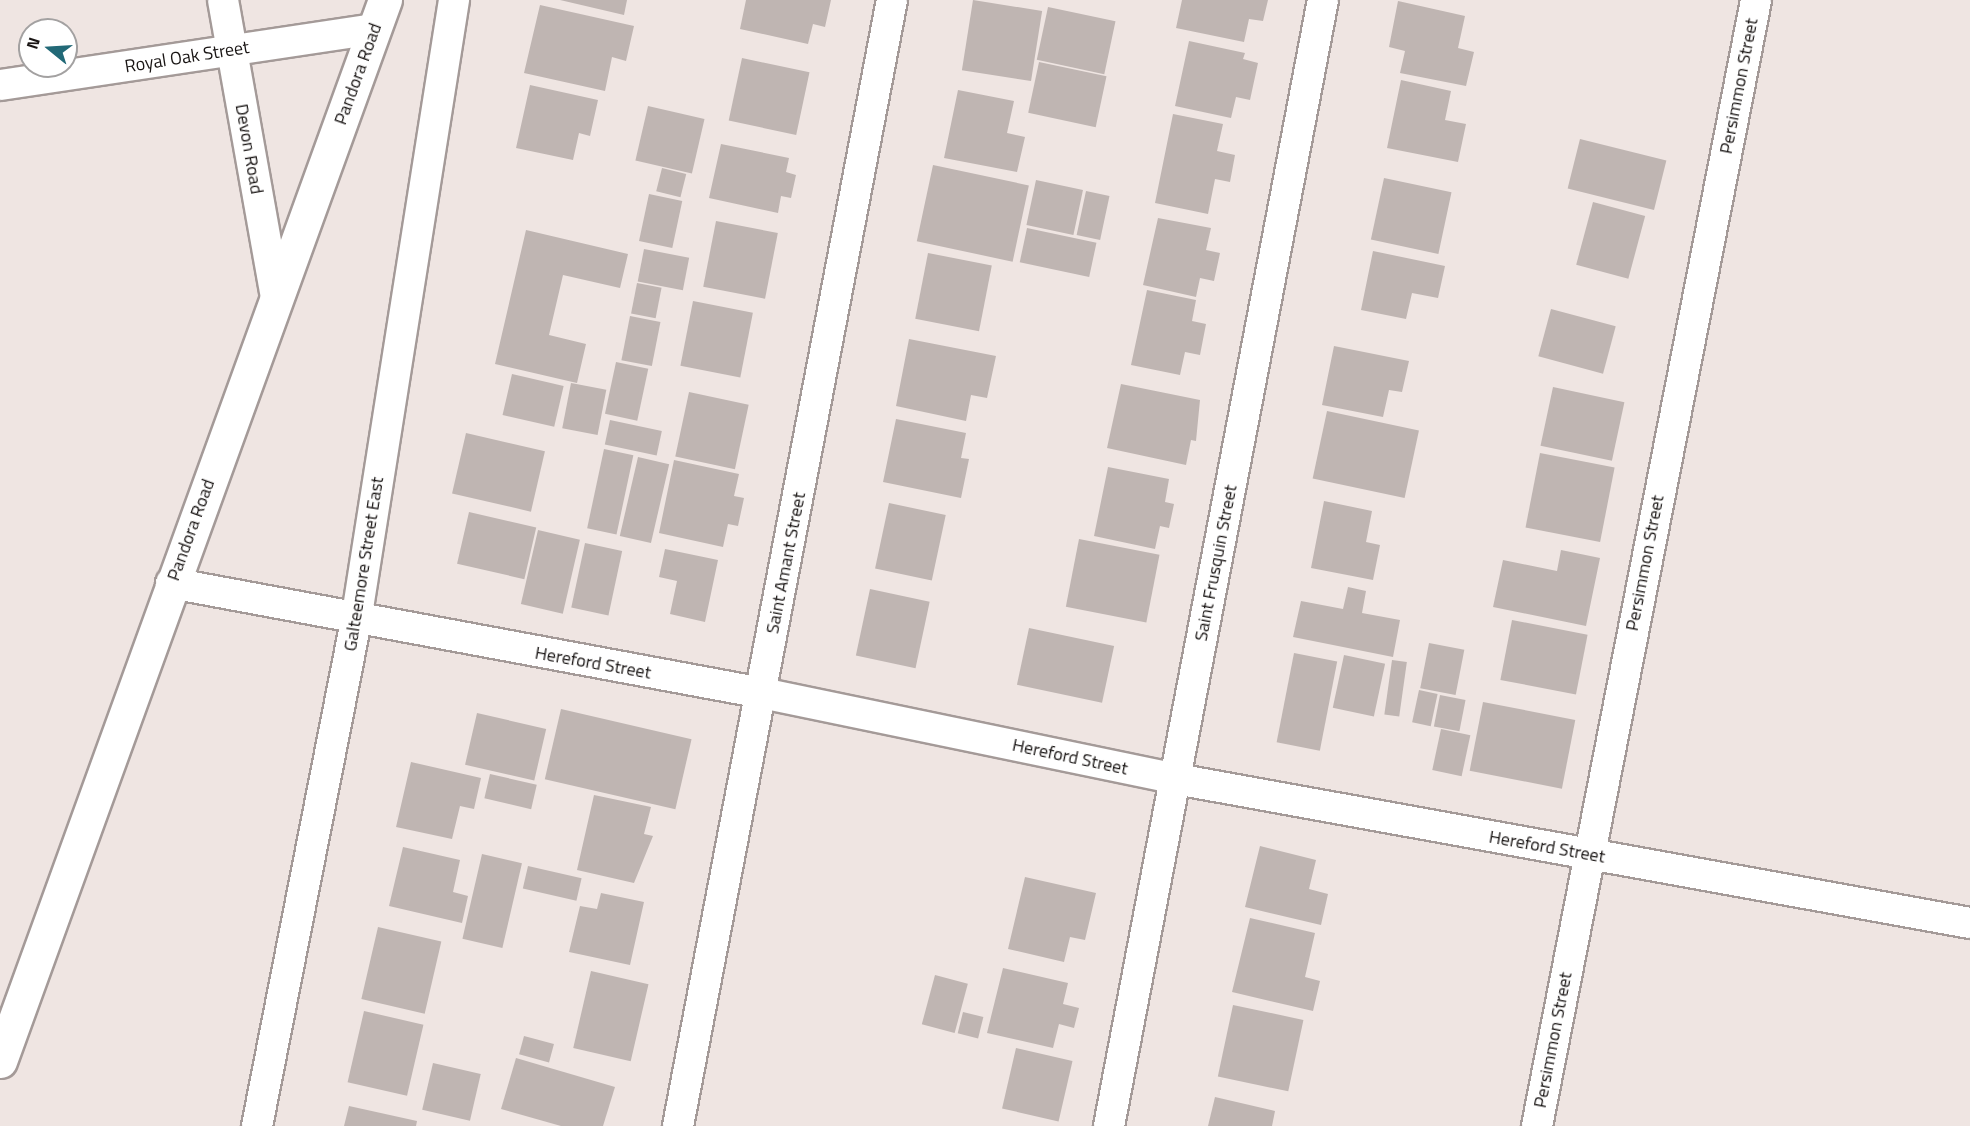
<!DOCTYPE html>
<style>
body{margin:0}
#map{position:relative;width:1970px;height:1126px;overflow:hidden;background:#efe5e2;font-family:"Titillium Web",sans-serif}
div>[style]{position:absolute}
.building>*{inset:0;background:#bfb5b2;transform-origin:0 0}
.roads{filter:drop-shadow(2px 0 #a49a98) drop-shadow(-2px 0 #a49a98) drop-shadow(0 2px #a49a98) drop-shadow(0 -2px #a49a98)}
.minor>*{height:30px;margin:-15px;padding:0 15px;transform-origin:15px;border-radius:15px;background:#fff}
.tertiary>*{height:33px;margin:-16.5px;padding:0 16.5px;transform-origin:16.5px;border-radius:16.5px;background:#fff}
span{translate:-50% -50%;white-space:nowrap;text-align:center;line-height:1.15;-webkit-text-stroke:5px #fff;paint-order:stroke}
.street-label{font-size:18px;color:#191514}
.north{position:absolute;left:18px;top:18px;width:60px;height:60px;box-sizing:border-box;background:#fff;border:2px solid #a3a1a1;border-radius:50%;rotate:288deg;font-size:16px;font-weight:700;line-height:24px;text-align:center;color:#191514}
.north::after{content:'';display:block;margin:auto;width:21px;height:27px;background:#226977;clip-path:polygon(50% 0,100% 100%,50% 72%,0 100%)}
</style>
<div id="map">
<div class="building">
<div style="clip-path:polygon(560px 0,627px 0,624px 15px)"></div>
<div style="clip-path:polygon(746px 0,831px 0,825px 27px,813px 24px,808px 44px,740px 29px)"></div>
<div style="left:973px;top:0;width:70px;height:71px;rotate:9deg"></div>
<div style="clip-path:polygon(1182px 0,1268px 0,1263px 21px,1249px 19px,1244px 42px,1176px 28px)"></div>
<div style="clip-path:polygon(1398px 1px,1465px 16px,1458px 48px,1474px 52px,1466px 86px,1400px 73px,1405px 51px,1389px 47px)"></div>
<div style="clip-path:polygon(540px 5px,634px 26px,626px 61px,612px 57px,605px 91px,524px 73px)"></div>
<div style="left:1048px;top:7px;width:69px;height:54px;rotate:12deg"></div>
<div style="clip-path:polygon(1189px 41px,1245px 53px,1243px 59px,1258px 63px,1250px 100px,1236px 97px,1231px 118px,1175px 106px)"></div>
<div style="left:742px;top:58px;width:69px;height:64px;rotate:12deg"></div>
<div style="left:1039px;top:62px;width:69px;height:52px;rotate:12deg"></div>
<div style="clip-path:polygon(1401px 80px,1451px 91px,1445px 120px,1466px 124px,1458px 162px,1387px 148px)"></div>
<div style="clip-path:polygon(530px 85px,598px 100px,590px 136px,579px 133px,573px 160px,516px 148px)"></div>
<div style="clip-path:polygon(958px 90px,1014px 101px,1007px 133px,1025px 137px,1017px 172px,944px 158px)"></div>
<div style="left:648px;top:106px;width:58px;height:56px;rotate:13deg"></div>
<div style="clip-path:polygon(1173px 114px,1223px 124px,1217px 151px,1235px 155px,1230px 182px,1215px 179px,1208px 214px,1155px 203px)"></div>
<div style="left:1580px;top:139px;width:89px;height:51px;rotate:14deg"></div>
<div style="clip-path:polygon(721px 144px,789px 158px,786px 172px,796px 175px,791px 198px,781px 196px,778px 213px,709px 198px)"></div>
<div style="left:933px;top:165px;width:98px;height:78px;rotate:12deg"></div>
<div style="left:662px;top:168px;width:25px;height:24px;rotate:14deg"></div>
<div style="left:1384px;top:178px;width:69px;height:63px;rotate:12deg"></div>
<div style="left:1036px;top:180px;width:48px;height:46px;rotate:12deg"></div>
<div style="left:1086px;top:191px;width:24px;height:45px;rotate:12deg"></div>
<div style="left:649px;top:194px;width:34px;height:48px;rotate:12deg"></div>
<div style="left:1593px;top:202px;width:54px;height:65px;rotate:15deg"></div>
<div style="clip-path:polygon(1158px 218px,1211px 228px,1206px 250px,1220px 253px,1214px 281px,1200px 278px,1196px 297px,1143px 285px)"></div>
<div style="left:716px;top:221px;width:63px;height:67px;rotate:11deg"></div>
<div style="left:1027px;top:228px;width:71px;height:35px;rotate:12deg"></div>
<div style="clip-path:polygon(526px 230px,628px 254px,620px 288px,563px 275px,549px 335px,586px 344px,577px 383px,495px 364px)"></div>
<div style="left:644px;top:249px;width:46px;height:33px;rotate:11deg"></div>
<div style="clip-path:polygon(1373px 251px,1445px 266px,1438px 298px,1412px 293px,1406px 319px,1361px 310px)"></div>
<div style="left:928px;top:253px;width:65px;height:67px;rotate:11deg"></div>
<div style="left:637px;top:283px;width:25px;height:31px;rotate:11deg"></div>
<div style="clip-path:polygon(1147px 290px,1196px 300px,1192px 321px,1206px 324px,1200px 355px,1185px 352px,1180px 375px,1131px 365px)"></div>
<div style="left:693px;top:301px;width:61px;height:66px;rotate:11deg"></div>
<div style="left:1551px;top:309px;width:67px;height:49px;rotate:15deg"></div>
<div style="left:630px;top:316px;width:31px;height:45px;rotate:11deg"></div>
<div style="clip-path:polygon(909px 339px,996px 356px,987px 398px,971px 395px,966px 421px,896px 406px)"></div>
<div style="clip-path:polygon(1334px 346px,1409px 361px,1402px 392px,1389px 390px,1383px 417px,1322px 405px)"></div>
<div style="left:616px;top:362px;width:33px;height:53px;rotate:12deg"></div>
<div style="left:512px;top:374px;width:53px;height:42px;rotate:13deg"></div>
<div style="left:571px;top:383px;width:36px;height:46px;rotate:11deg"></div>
<div style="clip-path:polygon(1121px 384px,1200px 400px,1196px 441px,1191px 440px,1186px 465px,1107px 448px)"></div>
<div style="left:1553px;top:387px;width:73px;height:60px;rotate:12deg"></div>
<div style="left:689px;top:392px;width:61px;height:66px;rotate:12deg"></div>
<div style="left:1327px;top:411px;width:94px;height:69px;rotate:12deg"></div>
<div style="clip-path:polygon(896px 419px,966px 433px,961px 458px,969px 459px,961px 498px,883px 482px)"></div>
<div style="left:610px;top:420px;width:53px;height:25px;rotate:12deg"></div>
<div style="left:466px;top:433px;width:81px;height:62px;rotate:13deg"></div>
<div style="left:604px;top:449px;width:30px;height:81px;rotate:12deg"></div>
<div style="left:1540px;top:453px;width:76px;height:76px;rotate:11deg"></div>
<div style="left:638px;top:457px;width:32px;height:81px;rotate:13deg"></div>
<div style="clip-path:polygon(674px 460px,739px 474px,734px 496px,744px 498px,738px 526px,728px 524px,723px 547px,659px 533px)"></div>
<div style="clip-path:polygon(1108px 467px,1169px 479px,1165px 502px,1174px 504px,1169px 528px,1160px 526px,1155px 549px,1094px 536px)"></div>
<div style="clip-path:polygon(1324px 501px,1372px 511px,1366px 542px,1380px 545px,1373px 580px,1311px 568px)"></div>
<div style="left:889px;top:503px;width:58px;height:67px;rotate:12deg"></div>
<div style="left:469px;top:512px;width:69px;height:53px;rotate:13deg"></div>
<div style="left:538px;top:530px;width:43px;height:76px;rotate:13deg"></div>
<div style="left:1079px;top:539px;width:82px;height:69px;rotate:11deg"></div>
<div style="left:585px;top:543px;width:38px;height:66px;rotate:12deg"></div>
<div style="clip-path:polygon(665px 549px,718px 560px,705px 622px,670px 614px,677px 581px,659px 577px)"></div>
<div style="clip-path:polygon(1561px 550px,1600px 558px,1586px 626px,1493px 607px,1503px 560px,1557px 571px)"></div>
<div style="clip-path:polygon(1348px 587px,1366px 591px,1362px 613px,1400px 620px,1393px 657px,1293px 637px,1301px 601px,1343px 609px)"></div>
<div style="left:870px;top:589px;width:61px;height:68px;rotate:12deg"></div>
<div style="left:1512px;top:620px;width:77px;height:61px;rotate:11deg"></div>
<div style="left:1029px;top:628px;width:87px;height:58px;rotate:12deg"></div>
<div style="left:1429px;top:643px;width:36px;height:46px;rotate:11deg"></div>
<div style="left:1294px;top:653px;width:44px;height:91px;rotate:11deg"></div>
<div style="left:1344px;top:655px;width:42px;height:54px;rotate:12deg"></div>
<div style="left:1392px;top:660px;width:15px;height:55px;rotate:8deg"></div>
<div style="left:1419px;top:690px;width:19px;height:33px;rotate:12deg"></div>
<div style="left:1440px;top:695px;width:26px;height:32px;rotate:11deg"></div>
<div style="left:1483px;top:702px;width:94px;height:70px;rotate:11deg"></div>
<div style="left:561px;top:709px;width:134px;height:72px;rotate:13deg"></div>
<div style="left:477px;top:713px;width:71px;height:53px;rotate:13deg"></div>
<div style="left:1441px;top:729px;width:30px;height:42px;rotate:12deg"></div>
<div style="clip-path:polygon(411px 762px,481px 778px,474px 809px,460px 806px,452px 839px,396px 827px)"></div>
<div style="left:490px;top:774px;width:48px;height:25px;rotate:13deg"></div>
<div style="clip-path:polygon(594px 795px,651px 807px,644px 834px,653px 836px,634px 883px,577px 870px)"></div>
<div style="clip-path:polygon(1260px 846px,1316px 860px,1309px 889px,1328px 894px,1321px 925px,1245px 907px)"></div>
<div style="clip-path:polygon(403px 847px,460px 860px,453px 892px,468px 896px,462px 923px,389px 906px)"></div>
<div style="left:482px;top:854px;width:41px;height:87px;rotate:13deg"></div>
<div style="left:528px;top:866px;width:55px;height:23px;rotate:13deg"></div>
<div style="clip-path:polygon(1025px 877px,1096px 893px,1085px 940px,1070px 937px,1064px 962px,1008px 949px)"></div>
<div style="clip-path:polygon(601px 893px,644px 902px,630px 965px,569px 952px,580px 906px,597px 909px)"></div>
<div style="clip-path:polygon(1250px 918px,1315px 933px,1305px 977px,1320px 981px,1313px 1011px,1232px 992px)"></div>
<div style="left:378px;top:927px;width:65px;height:74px;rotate:13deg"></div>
<div style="clip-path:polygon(1003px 968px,1068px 983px,1063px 1004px,1079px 1008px,1074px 1028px,1059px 1024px,1053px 1048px,987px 1033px)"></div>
<div style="left:591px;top:971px;width:59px;height:79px;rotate:13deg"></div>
<div style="left:935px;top:975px;width:34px;height:51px;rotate:15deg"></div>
<div style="left:1233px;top:1005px;width:72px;height:73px;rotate:12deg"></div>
<div style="left:364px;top:1011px;width:61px;height:73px;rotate:13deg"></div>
<div style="left:963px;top:1012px;width:21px;height:22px;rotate:14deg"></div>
<div style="left:524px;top:1036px;width:31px;height:19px;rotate:15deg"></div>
<div style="left:1016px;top:1048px;width:58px;height:62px;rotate:13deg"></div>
<div style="clip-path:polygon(516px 1058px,615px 1087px,603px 1126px,561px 1126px,501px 1109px)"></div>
<div style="left:433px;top:1063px;width:49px;height:48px;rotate:13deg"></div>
<div style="clip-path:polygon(1215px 1097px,1275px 1111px,1272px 1126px,1208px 1126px)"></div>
<div style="clip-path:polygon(349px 1106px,417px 1121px,416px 1126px,344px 1126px)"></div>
</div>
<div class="roads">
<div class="minor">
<div style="left:223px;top:0;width:304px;rotate:79.9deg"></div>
<div style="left:0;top:85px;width:378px;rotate:-8.5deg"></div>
<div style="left:171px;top:583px;width:601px;rotate:10.54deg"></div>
<div style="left:762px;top:693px;width:423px;rotate:11.7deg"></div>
<div style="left:1176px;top:779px;width:807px;rotate:10.28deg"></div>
<div style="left:257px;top:1126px;width:515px;rotate:-78.91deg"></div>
<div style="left:356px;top:621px;width:629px;rotate:-81.03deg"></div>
<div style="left:678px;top:1126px;width:1146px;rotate:-79.24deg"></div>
<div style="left:1109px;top:1126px;width:1146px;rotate:-79.24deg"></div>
<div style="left:1537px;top:1126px;width:1147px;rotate:-78.99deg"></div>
</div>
<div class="tertiary">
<div style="left:0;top:1061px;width:1129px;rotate:-70.06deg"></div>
</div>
</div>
<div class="street-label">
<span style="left:187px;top:57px;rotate:-9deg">Royal Oak Street</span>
<span style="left:358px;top:74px;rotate:-70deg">Pandora Road</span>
<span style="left:1739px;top:86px;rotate:-79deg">Persimmon Street</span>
<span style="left:249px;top:149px;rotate:80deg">Devon Road</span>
<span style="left:191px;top:530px;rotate:-70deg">Pandora Road</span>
<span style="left:786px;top:563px;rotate:-79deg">Saint Amant Street</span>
<span style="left:1216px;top:563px;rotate:-79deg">Saint Frusquin Street</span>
<span style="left:1645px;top:563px;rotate:-79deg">Persimmon Street</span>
<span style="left:364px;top:564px;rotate:-81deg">Galteemore Street East</span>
<span style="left:593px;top:663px;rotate:10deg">Hereford Street</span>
<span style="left:1070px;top:757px;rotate:12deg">Hereford Street</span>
<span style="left:1547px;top:847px;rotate:10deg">Hereford Street</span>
<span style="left:1553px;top:1040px;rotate:-79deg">Persimmon Street</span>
</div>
<div class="north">N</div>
</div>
